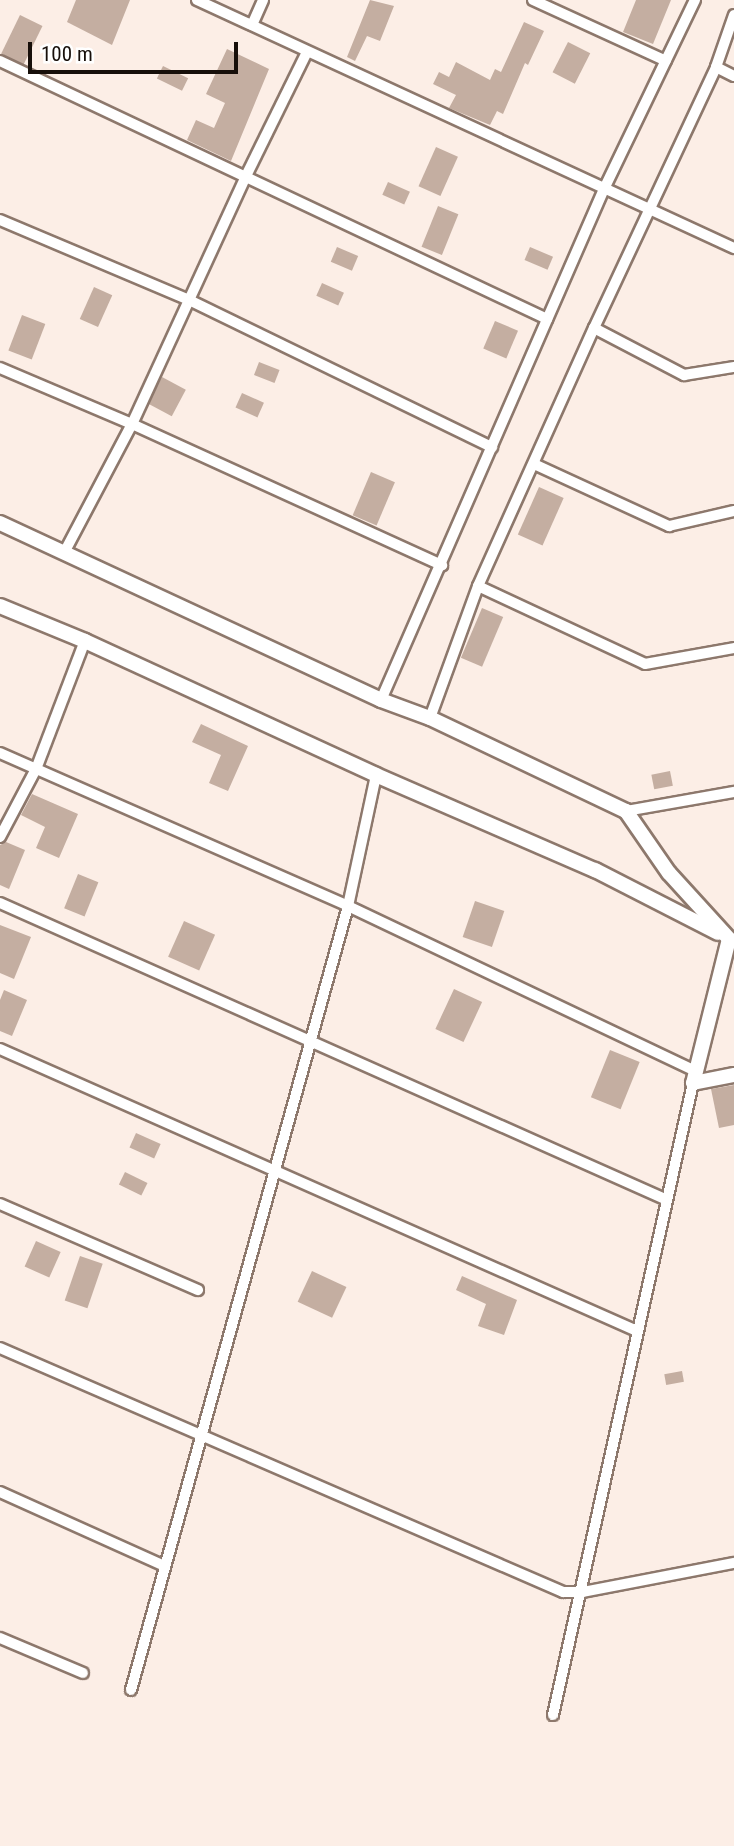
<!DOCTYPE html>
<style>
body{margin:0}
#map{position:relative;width:734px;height:1846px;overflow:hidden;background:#fceee6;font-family:"Roboto Condensed",sans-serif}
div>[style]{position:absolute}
.building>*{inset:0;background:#c4aea1;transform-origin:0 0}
.roads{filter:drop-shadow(2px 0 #8d786c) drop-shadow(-2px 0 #8d786c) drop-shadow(0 2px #8d786c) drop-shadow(0 -2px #8d786c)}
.minor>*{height:10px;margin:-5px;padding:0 5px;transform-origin:5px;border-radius:5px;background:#fff}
.tertiary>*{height:14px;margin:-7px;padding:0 7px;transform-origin:7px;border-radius:7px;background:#fff}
span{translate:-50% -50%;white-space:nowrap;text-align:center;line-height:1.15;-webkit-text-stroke:7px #fff;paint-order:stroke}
.scale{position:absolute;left:28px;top:42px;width:210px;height:32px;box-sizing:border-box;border:4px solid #170f0a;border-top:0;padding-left:9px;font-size:21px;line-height:24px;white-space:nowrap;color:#170f0a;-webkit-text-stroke:5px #fff;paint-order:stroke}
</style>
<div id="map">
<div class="building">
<div style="clip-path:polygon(76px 0,130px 0,112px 45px,67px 22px)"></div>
<div style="clip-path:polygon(370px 0,394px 6px,380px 41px,367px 36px,355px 61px,347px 57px)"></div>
<div style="clip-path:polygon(636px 0,671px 0,653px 44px,623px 32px)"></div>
<div style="left:20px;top:15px;width:25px;height:43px;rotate:26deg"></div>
<div style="clip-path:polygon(524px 22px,544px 31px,528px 65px,525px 63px,503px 114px,497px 111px,490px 125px,449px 108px,456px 95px,433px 84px,439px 72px,449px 77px,456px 62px,490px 80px,495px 69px,501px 72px)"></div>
<div style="left:568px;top:42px;width:25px;height:34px;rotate:27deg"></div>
<div style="clip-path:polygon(227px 49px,269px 69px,231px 161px,187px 140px,196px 120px,214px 128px,225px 103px,206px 94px)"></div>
<div style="left:163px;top:66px;width:28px;height:14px;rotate:26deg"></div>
<div style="left:436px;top:147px;width:24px;height:43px;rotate:24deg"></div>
<div style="left:388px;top:182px;width:24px;height:14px;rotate:24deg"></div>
<div style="left:438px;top:206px;width:22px;height:44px;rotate:22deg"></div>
<div style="left:337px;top:247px;width:23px;height:16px;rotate:23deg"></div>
<div style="left:530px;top:247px;width:25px;height:14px;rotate:23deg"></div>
<div style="left:322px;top:283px;width:24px;height:14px;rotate:24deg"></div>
<div style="left:94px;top:287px;width:20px;height:35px;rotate:24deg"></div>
<div style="left:22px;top:315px;width:25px;height:38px;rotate:21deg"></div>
<div style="left:495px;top:321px;width:25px;height:30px;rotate:23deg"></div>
<div style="left:259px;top:362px;width:22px;height:14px;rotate:21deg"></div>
<div style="left:162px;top:377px;width:27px;height:30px;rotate:28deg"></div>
<div style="left:242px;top:393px;width:24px;height:16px;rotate:24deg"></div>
<div style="left:371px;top:472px;width:26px;height:47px;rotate:23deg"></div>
<div style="left:539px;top:487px;width:27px;height:52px;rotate:24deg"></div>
<div style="left:482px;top:608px;width:23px;height:54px;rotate:23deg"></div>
<div style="clip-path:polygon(201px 724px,248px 746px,228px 791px,209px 783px,221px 755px,192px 742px)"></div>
<div style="left:670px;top:771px;width:15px;height:19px;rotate:79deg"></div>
<div style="clip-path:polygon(32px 794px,78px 814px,59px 858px,36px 848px,45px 827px,21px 815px)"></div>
<div style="clip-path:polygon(6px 842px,25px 850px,9px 889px,0 885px,0 845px)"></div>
<div style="left:78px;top:874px;width:22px;height:37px;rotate:22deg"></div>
<div style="left:475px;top:901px;width:31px;height:38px;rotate:19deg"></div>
<div style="left:184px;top:921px;width:34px;height:39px;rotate:24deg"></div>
<div style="clip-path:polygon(0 925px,31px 937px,14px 979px,0 973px)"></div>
<div style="left:454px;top:989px;width:31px;height:44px;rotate:25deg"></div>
<div style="clip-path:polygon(4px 990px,27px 1000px,12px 1036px,0 1031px,0 1000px)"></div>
<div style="left:610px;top:1050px;width:32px;height:51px;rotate:22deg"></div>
<div style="clip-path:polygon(734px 1085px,734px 1125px,719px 1128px,711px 1089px)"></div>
<div style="left:136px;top:1133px;width:27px;height:16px;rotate:24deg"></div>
<div style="left:125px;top:1172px;width:25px;height:14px;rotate:26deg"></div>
<div style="left:36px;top:1241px;width:27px;height:28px;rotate:24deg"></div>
<div style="left:80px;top:1256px;width:24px;height:47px;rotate:19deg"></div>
<div style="left:312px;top:1271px;width:38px;height:34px;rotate:25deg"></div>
<div style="clip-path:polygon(462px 1276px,517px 1300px,504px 1335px,478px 1326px,486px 1304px,456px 1290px)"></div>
<div style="left:682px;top:1371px;width:11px;height:18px;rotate:80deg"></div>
</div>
<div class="roads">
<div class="minor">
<div style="left:197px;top:0;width:592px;rotate:24.79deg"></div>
<div style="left:533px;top:0;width:146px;rotate:24.6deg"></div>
<div style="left:252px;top:25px;width:27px;rotate:-66deg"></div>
<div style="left:0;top:61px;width:605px;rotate:25.25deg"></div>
<div style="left:716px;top:67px;width:20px;rotate:27deg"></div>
<div style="left:0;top:220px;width:205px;rotate:22.9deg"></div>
<div style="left:189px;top:300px;width:337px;rotate:25.9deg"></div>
<div style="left:594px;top:328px;width:102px;rotate:27.6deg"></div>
<div style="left:684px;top:375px;width:51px;rotate:-9.1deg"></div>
<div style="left:0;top:368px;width:143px;rotate:23deg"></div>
<div style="left:132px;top:424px;width:341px;rotate:24.5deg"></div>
<div style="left:534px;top:464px;width:149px;rotate:24.7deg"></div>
<div style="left:669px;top:526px;width:67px;rotate:-13deg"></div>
<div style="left:65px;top:551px;width:144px;rotate:-62.2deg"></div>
<div style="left:132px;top:424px;width:271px;rotate:-65.3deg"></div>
<div style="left:245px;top:178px;width:140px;rotate:-63.8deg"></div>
<div style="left:478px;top:586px;width:184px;rotate:25deg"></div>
<div style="left:645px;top:664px;width:90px;rotate:-10.2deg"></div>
<div style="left:381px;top:700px;width:558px;rotate:-66.42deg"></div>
<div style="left:604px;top:189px;width:210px;rotate:-64.3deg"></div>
<div style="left:430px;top:718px;width:140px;rotate:-70deg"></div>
<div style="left:478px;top:586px;width:283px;rotate:-65.8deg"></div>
<div style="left:594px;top:328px;width:288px;rotate:-64.9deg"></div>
<div style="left:716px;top:67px;width:55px;rotate:-70.9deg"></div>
<div style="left:0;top:753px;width:380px;rotate:23.7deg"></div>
<div style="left:348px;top:906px;width:384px;rotate:25.4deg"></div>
<div style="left:626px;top:811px;width:110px;rotate:-10deg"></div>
<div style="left:0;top:837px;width:77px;rotate:-62.1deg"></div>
<div style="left:36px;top:769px;width:137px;rotate:-69.1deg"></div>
<div style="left:0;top:903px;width:730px;rotate:24deg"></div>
<div style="left:0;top:1049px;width:697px;rotate:23.88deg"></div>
<div style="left:0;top:1204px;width:216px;rotate:23.5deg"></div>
<div style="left:0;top:1348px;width:614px;rotate:23.43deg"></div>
<div style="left:563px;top:1592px;width:20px"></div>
<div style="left:583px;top:1592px;width:154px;rotate:-10.9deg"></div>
<div style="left:0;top:1492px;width:181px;rotate:24.2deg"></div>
<div style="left:0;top:1638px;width:90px;rotate:22.9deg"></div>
<div style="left:131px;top:1690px;width:813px;rotate:-74.53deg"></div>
<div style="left:348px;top:906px;width:134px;rotate:-77.9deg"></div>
<div style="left:553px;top:1715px;width:647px;rotate:-77.51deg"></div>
</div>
<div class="tertiary">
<div style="left:0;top:523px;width:420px;rotate:24.9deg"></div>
<div style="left:381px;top:700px;width:52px;rotate:20.2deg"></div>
<div style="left:430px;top:718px;width:217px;rotate:25.4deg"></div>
<div style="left:626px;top:811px;width:75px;rotate:55.3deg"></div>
<div style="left:669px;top:873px;width:89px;rotate:47.7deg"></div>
<div style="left:0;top:606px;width:92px;rotate:22.4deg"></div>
<div style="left:85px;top:641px;width:320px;rotate:24.7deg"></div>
<div style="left:376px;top:775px;width:239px;rotate:23.5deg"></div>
<div style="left:595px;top:870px;width:138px;rotate:27.1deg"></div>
<div style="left:729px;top:939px;width:148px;rotate:104deg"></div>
<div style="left:693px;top:1083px;width:42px;rotate:-11deg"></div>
</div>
</div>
<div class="scale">100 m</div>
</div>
